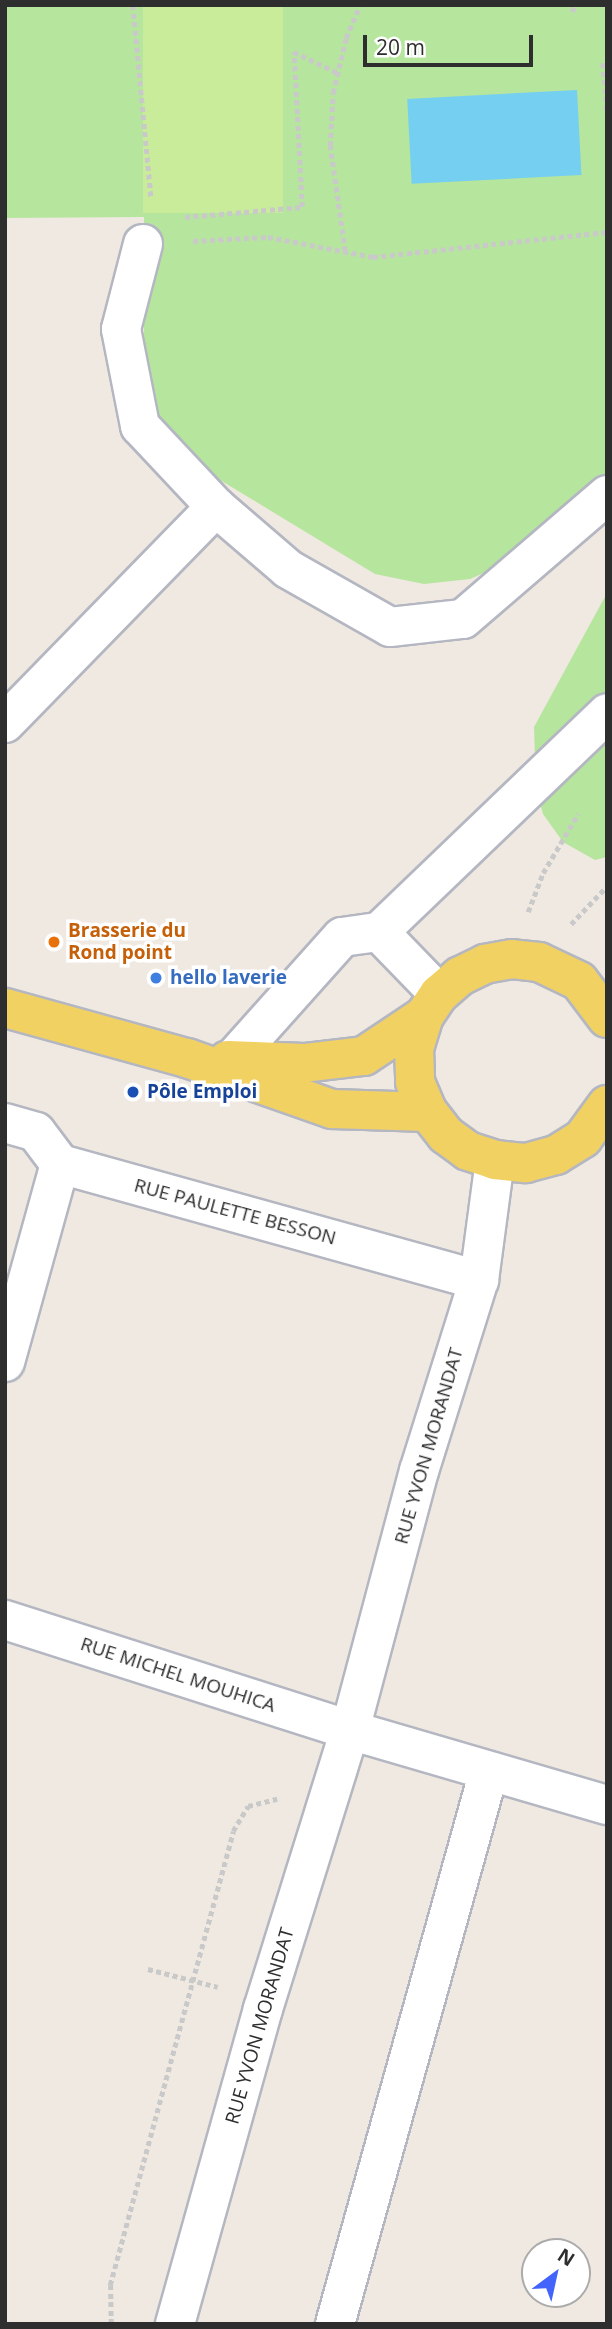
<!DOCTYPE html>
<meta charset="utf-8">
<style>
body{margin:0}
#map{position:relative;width:612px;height:2329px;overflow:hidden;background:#efe9e1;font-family:"Open Sans",sans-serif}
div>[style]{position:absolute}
.green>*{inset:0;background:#b6e59e}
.pitch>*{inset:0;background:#c9ec9a;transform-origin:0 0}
.water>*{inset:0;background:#75cff0;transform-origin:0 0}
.path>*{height:4.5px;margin-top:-2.25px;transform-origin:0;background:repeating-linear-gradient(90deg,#c9c9c9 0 5px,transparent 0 8.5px)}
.roads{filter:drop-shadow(2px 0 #b4b7c1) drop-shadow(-2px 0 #b4b7c1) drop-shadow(0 2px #b4b7c1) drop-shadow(0 -2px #b4b7c1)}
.minor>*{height:38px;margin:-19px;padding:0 19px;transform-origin:19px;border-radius:19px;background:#fff}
.major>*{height:38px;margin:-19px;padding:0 19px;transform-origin:19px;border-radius:19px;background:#f2d163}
.dots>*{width:19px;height:19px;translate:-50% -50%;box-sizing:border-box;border:4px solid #fff;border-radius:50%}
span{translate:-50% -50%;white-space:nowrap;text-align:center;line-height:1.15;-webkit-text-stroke:7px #fff;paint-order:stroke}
.food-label{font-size:19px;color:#c56008;font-weight:700}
.left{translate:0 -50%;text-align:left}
.shop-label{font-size:19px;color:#366cbe;font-weight:700}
.transit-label{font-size:19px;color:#164399;font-weight:700}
.street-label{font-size:19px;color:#2e2e2e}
.frame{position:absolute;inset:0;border:7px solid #2e2e2e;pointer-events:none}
.north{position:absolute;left:521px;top:2238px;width:70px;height:70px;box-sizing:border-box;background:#fff;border:2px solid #ababab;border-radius:50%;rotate:33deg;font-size:19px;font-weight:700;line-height:28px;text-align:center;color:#2e2e2e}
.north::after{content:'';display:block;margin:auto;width:24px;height:32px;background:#4264fb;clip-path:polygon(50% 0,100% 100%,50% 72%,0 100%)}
.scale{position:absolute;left:363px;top:35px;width:170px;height:32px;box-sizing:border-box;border:4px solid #2e2e2e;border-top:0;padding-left:9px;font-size:21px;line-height:24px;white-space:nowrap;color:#2e2e2e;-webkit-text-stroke:5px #fff;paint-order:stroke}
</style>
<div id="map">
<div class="green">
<div style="clip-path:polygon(5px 5px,607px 5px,607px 479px,504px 564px,470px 579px,424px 584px,375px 574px,220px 480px,161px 421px,151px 401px,144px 365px,144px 217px,5px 218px)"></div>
<div style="clip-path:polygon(607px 593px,607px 857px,595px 860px,563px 842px,543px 814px,536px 788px,534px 727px)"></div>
</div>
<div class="pitch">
<div style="left:143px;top:5px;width:140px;height:208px"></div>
</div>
<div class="water">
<div style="left:577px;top:90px;width:85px;height:170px;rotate:87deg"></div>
</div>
<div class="path">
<div style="left:133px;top:5px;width:193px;rotate:84.6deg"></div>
<div style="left:572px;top:12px;width:8px;rotate:-67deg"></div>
<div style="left:603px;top:63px;width:49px;rotate:85.3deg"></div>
<div style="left:185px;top:217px;width:117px;rotate:-4.9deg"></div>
<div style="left:302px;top:207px;width:155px;rotate:-93deg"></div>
<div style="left:294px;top:52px;width:49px;rotate:25.5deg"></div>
<div style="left:193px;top:241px;width:75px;rotate:-3.1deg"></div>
<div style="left:268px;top:237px;width:107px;rotate:10.8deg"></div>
<div style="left:373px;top:257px;width:235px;rotate:-6.1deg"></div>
<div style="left:345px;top:251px;width:106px;rotate:-98.1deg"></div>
<div style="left:330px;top:146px;width:53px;rotate:-86.8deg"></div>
<div style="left:333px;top:93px;width:57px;rotate:-76.7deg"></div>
<div style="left:346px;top:38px;width:36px;rotate:-67deg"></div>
<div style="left:528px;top:912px;width:42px;rotate:-69deg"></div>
<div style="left:543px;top:873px;width:69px;rotate:-59.3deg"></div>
<div style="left:571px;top:924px;width:52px;rotate:-46.5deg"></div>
<div style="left:148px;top:1969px;width:72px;rotate:14.4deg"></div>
<div style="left:111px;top:2324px;width:39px;rotate:-91deg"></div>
<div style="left:110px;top:2285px;width:470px;rotate:-74.8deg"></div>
<div style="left:233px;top:1831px;width:29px;rotate:-59deg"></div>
<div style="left:248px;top:1806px;width:30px;rotate:-14deg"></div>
</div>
<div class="roads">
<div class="minor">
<div style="left:143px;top:244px;width:88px;rotate:104.5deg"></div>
<div style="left:121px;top:329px;width:99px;rotate:78.9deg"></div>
<div style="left:140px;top:426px;width:111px;rotate:46.8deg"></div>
<div style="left:216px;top:507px;width:95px;rotate:40.7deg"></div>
<div style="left:288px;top:569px;width:117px;rotate:29.6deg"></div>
<div style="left:390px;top:627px;width:73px;rotate:-6.3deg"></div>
<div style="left:463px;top:619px;width:190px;rotate:-40.7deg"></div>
<div style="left:5px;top:723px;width:302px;rotate:-45.7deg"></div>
<div style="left:379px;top:932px;width:316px;rotate:-43.8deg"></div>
<div style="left:232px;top:1060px;width:165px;rotate:-48.2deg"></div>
<div style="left:342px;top:937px;width:37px;rotate:-8deg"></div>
<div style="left:379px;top:932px;width:86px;rotate:45.9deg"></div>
<div style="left:5px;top:1123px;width:32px;rotate:16deg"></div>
<div style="left:36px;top:1132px;width:40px;rotate:53deg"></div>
<div style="left:60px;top:1164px;width:435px;rotate:15.5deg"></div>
<div style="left:5px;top:1362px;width:205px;rotate:-74.5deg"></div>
<div style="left:5px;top:1620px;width:362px;rotate:17.7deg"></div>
<div style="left:350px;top:1730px;width:268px;rotate:16.3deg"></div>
<div style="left:175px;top:2324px;width:327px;rotate:-74.4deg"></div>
<div style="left:263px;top:2009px;width:292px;rotate:-72.7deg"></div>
<div style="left:350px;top:1730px;width:268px;rotate:-75.1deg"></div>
<div style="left:419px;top:1471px;width:200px;rotate:-72.6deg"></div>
<div style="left:479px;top:1280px;width:121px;rotate:-82.4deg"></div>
<div style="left:335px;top:2324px;width:574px;rotate:-74.44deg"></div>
</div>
<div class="major">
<div style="left:5px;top:1008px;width:189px;rotate:15.4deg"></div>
<div style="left:187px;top:1058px;width:154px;rotate:19.4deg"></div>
<div style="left:332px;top:1109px;width:96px;rotate:1.8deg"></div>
<div style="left:607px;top:1018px;width:46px;rotate:-127.1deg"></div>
<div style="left:579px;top:981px;width:44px;rotate:-154.6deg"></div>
<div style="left:539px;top:962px;width:27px;rotate:-174deg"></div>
<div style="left:512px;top:959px;width:27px;rotate:170deg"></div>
<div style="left:485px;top:964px;width:28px;rotate:154deg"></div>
<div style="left:460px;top:976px;width:28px;rotate:139deg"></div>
<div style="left:439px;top:994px;width:27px;rotate:124deg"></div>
<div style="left:424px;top:1016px;width:34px;rotate:107deg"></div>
<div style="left:414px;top:1048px;width:34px;rotate:88deg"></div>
<div style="left:415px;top:1082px;width:33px;rotate:67deg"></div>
<div style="left:428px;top:1112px;width:29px;rotate:52deg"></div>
<div style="left:446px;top:1135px;width:27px;rotate:36deg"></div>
<div style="left:468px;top:1151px;width:28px;rotate:18deg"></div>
<div style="left:495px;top:1160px;width:31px;rotate:6deg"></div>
<div style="left:526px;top:1163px;width:31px;rotate:-15deg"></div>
<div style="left:556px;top:1155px;width:32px;rotate:-32deg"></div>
<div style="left:583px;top:1138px;width:41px;rotate:-54deg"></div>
<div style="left:228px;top:1060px;width:76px;rotate:2.3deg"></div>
<div style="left:304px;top:1063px;width:60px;rotate:-6.7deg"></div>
<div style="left:364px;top:1056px;width:72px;rotate:-33.7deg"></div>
</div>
</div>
<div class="dots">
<div style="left:54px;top:942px;background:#e8710a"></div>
<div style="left:156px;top:978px;background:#3f7fe0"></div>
<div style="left:133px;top:1092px;background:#1a4fb4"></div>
</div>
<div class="food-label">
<span class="left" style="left:68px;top:942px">Brasserie du<br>Rond point</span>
</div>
<div class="shop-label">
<span class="left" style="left:170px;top:978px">hello laverie</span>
</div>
<div class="transit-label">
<span class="left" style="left:147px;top:1092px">Pôle Emploi</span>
</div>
<div class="street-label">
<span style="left:235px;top:1212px;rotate:15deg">RUE PAULETTE BESSON</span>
<span style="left:429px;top:1446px;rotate:-74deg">RUE YVON MORANDAT</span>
<span style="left:178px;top:1675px;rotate:18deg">RUE MICHEL MOUHICA</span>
<span style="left:260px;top:2026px;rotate:-74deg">RUE YVON MORANDAT</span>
</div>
<div class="frame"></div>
<div class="north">N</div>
<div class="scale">20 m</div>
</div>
